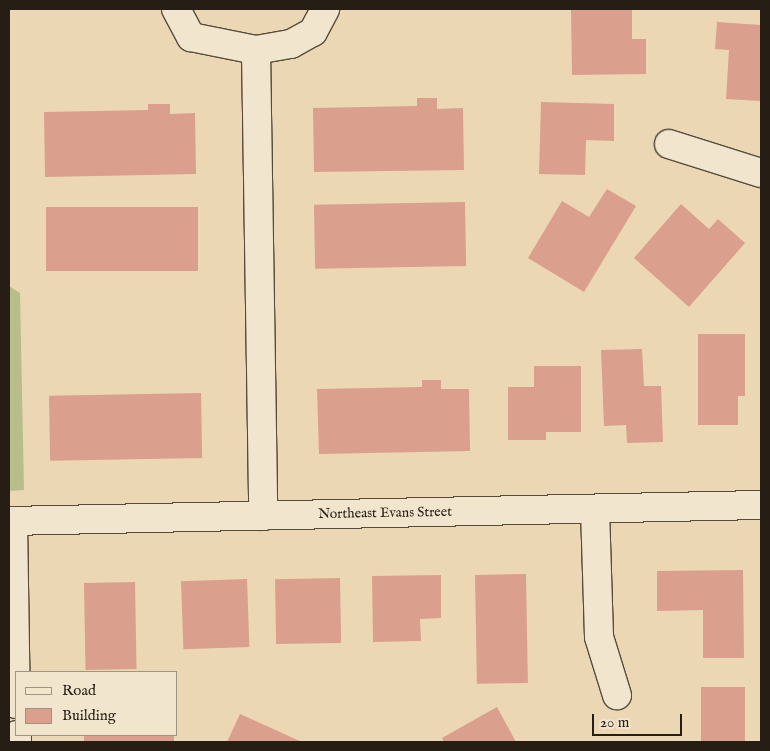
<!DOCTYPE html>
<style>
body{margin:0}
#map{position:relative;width:770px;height:751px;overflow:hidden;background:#ebd7b3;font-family:"IM FELL English",serif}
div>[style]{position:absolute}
.green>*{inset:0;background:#b8be8b}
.building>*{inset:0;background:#db9f8d;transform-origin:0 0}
.roads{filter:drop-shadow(1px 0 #574c3c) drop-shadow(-1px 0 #574c3c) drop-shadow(0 1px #574c3c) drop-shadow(0 -1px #574c3c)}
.street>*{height:28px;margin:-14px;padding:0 14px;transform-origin:14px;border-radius:14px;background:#f2e5ce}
.secondary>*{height:28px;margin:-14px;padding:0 14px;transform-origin:14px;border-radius:14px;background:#f2e5ce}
span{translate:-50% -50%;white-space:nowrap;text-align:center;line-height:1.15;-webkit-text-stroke:4px #f2e5ce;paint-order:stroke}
.street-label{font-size:14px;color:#261e14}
.frame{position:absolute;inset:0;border:10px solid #261e14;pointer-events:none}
.legend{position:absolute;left:15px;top:671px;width:162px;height:65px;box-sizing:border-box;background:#f2e5ce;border:1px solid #a09584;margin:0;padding:6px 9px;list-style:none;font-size:15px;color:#261e14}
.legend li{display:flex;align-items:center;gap:10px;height:25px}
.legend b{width:25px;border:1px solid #a09584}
.scale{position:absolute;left:592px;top:714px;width:90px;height:22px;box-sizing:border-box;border:2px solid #261e14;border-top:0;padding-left:6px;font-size:15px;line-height:18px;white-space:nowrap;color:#261e14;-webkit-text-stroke:4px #f2e5ce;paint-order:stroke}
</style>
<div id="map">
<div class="green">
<div style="clip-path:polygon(9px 286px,20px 293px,24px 490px,9px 491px)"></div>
</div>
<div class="building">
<div style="clip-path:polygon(571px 9px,632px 9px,632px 39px,646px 39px,646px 74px,572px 75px)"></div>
<div style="clip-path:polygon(717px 22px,761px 25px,761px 101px,726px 99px,729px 50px,715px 49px)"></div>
<div style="clip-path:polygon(417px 98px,437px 98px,437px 109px,463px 108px,464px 170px,314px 172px,313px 108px,417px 106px)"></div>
<div style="clip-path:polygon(541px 102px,614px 104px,614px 141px,586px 140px,585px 175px,539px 174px)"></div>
<div style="clip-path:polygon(148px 104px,170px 104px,170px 114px,195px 113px,196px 174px,45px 177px,44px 112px,148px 110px)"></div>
<div style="clip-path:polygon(607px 189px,636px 206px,584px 292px,528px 258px,562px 201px,589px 217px)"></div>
<div style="left:465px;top:202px;width:64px;height:151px;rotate:89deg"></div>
<div style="clip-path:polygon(681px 204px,709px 229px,718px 219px,745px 243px,689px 307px,634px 258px)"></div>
<div style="left:198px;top:207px;width:64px;height:152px;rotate:90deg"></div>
<div style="clip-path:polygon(698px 334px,745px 334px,745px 396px,738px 396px,738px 425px,698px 425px)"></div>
<div style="clip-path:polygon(642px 349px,644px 386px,661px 386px,663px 442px,627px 443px,626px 425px,604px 426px,601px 350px)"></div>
<div style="clip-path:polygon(534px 366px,581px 366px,581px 432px,546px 432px,546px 440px,508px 440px,508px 387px,534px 387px)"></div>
<div style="clip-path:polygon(422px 380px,441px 380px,441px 389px,469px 389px,470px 451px,319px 454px,317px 389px,422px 387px)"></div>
<div style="left:201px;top:393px;width:65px;height:152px;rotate:89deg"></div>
<div style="clip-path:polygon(743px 570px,744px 658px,703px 658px,703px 610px,657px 611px,657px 571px)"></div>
<div style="left:526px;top:574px;width:109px;height:51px;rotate:89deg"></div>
<div style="clip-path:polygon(441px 575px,441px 618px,420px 619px,421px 641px,373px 642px,372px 576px)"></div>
<div style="left:340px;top:578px;width:65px;height:65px;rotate:89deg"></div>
<div style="left:247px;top:579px;width:68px;height:66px;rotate:88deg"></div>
<div style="left:135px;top:582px;width:87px;height:51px;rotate:89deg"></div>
<div style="left:701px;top:687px;width:44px;height:55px"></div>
<div style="clip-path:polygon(497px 707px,516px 742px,444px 742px,442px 738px)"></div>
<div style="clip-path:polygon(240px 714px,302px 742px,227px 742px)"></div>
<div style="left:84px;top:735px;width:90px;height:7px"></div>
</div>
<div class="roads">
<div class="street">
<div style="left:176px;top:9px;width:32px;rotate:62deg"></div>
<div style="left:191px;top:37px;width:66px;rotate:11.3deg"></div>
<div style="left:256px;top:50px;width:36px;rotate:-10deg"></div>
<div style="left:291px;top:44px;width:25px;rotate:-29deg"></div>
<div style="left:313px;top:32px;width:26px;rotate:-62deg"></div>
<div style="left:256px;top:50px;width:466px;rotate:89.1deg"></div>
<div style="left:669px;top:144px;width:96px;rotate:17.5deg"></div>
<div style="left:595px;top:509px;width:128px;rotate:88.2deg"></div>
<div style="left:599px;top:637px;width:61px;rotate:72.8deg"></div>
<div style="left:13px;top:521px;width:183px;rotate:89.1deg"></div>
<div style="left:17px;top:735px;width:7px;rotate:90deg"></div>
</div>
<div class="secondary">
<div style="left:9px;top:521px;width:752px;rotate:-1.22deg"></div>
</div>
</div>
<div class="street-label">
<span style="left:385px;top:513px;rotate:-1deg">Northeast Evans Street</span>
</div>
<div class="frame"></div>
<ul class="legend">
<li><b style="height:6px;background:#f2e5ce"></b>Road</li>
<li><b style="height:14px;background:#db9f8d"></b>Building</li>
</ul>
<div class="scale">20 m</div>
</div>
